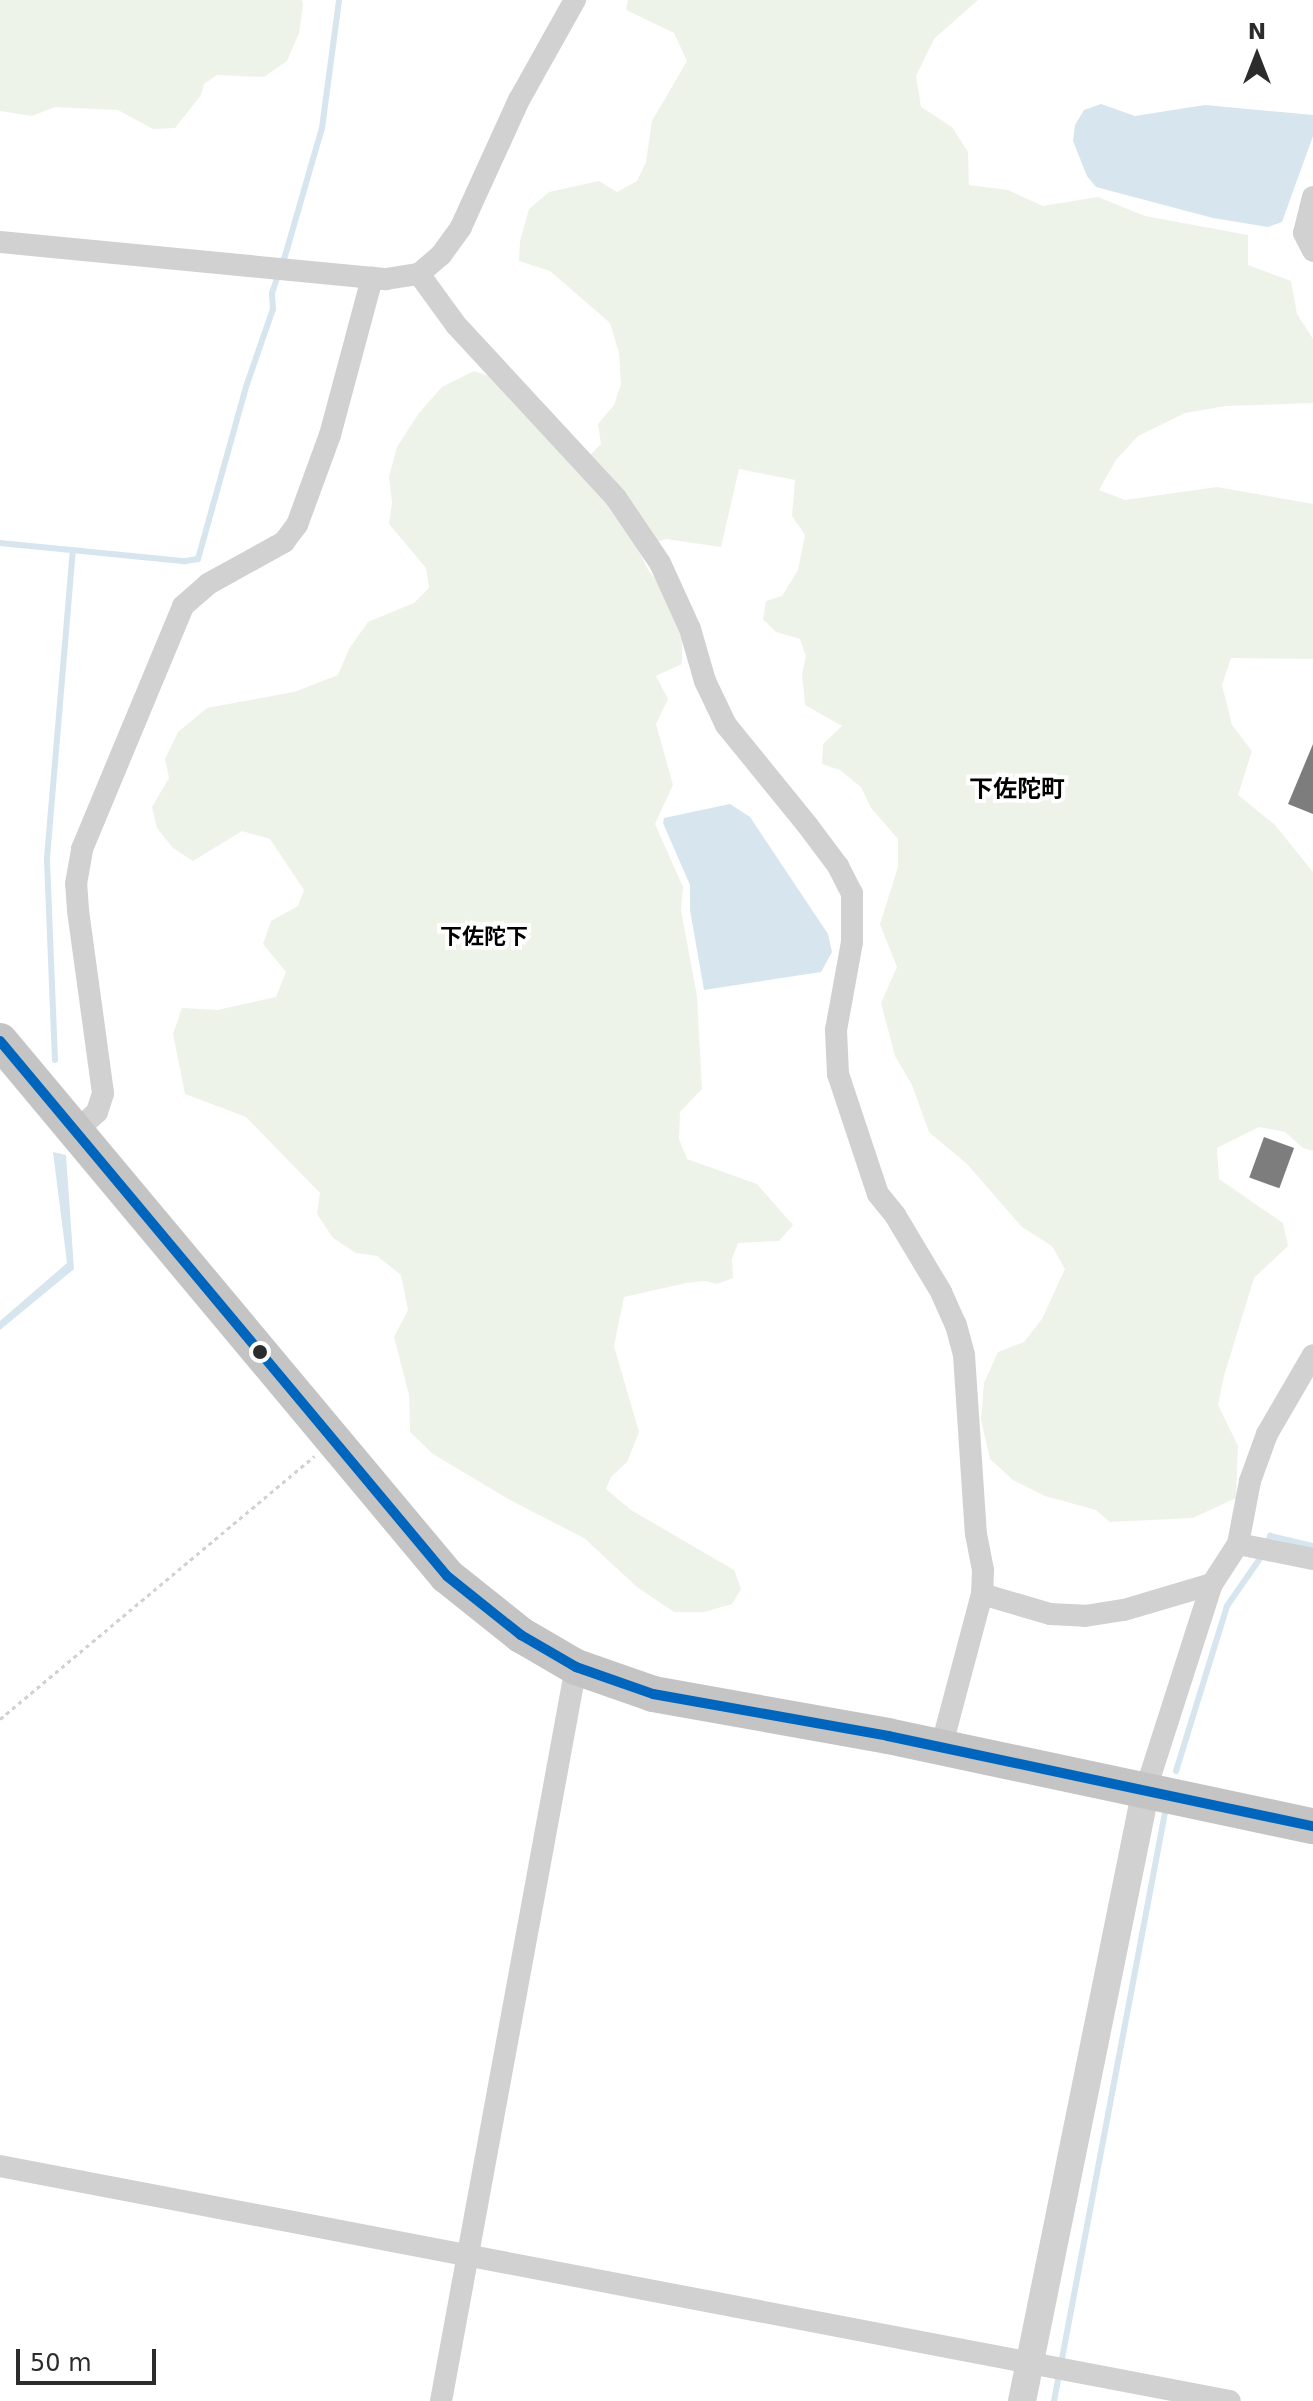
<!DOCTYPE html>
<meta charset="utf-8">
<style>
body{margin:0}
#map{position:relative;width:1313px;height:2401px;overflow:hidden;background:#fff;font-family:"DejaVu Sans","Noto Sans JP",sans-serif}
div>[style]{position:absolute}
.green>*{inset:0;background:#eef3ea}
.water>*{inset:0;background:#d7e5ef}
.stream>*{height:6px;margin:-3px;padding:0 3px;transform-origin:3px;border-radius:3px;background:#d7e5ef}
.building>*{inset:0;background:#7d7d7d;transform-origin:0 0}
.path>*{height:3px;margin-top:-1.5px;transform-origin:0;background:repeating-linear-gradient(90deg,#d1d1d1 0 4px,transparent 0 8px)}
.minor>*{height:22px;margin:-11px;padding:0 11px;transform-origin:11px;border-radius:11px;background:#d1d1d1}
.tertiary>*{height:28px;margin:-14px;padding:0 14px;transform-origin:14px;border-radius:14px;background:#d1d1d1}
.primary>*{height:36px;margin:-18px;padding:0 18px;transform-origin:18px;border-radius:18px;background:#c4c4c4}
.bus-1>*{height:10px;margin:-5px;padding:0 5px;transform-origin:5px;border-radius:5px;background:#0065bd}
.dots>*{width:22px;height:22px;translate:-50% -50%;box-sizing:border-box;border:4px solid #fff;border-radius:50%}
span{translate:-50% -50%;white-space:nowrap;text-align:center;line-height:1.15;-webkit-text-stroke:8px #fff;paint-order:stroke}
.neighbourhood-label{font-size:22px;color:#000;font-weight:700}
.quarter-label{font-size:24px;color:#000;font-weight:700}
.north{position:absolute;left:1217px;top:16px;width:80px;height:80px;-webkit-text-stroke:6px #fff;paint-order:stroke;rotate:0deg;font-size:22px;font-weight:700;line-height:32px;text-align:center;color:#2c2c2c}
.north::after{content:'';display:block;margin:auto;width:28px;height:36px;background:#2c2c2c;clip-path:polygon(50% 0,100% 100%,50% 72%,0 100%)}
.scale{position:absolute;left:16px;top:2349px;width:140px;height:36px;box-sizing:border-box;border:4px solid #2c2c2c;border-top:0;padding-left:10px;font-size:24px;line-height:28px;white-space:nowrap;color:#2c2c2c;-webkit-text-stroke:6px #fff;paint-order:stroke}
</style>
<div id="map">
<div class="green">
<div style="clip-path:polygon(0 0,302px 0,303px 5px,299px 33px,287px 61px,264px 77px,217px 75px,204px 84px,201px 95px,175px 128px,153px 129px,118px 110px,55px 107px,32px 116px,0 111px)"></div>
<div style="clip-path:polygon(628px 0,978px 0,934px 39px,916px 76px,921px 107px,952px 127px,968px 152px,969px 185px,1008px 190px,1043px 206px,1098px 197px,1145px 216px,1248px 235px,1248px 265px,1291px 281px,1297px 314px,1313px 339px,1313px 403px,1226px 406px,1185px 413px,1138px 436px,1116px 460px,1099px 490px,1125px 500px,1217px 487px,1313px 504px,1313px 659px,1231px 658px,1222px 685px,1232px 725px,1252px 751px,1238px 795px,1275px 825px,1313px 872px,1313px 1151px,1303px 1148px,1285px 1132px,1259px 1127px,1217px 1148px,1219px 1179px,1283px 1223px,1288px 1246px,1254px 1278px,1224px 1376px,1218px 1405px,1238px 1446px,1236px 1498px,1193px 1518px,1110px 1522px,1096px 1510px,1045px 1496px,1013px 1480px,990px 1459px,981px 1420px,984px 1383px,998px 1352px,1024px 1342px,1042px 1319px,1065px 1269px,1052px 1246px,1022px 1227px,967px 1164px,929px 1132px,912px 1085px,895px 1056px,881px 1003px,897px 967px,880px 924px,898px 867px,898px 839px,871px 808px,861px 787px,840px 770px,822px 764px,823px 744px,842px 726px,805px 705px,802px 674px,806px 656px,800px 639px,776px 632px,763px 619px,766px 601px,782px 596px,798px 570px,805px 535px,792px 516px,795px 480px,739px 469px,721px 547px,666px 539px,638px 549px,647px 568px,664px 591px,682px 640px,682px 664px,656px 676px,668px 699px,656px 724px,673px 785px,655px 824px,683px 887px,681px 910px,697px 996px,702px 1089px,680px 1112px,679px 1139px,687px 1159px,757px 1184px,793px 1225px,779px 1241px,738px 1243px,732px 1259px,733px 1278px,717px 1284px,705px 1281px,686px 1283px,624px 1297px,614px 1346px,639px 1432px,627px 1462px,611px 1477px,606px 1489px,631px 1510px,734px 1570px,741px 1589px,732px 1604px,704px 1612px,674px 1612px,637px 1587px,584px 1538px,510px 1500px,433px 1454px,410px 1432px,409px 1395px,394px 1337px,408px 1310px,401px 1275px,377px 1256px,356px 1253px,333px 1238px,317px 1214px,320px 1193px,246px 1117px,185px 1094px,173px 1034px,182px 1008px,217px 1010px,276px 997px,286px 972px,263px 944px,271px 921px,298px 906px,304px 890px,270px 839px,242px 831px,193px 861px,173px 848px,157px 828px,152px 807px,169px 778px,165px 759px,178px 732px,207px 708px,294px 692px,338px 675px,349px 649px,368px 622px,414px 603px,429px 588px,426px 568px,389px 524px,392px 502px,389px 477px,397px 447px,419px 413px,442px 387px,474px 371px,495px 378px,581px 464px,601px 444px,598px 424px,614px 405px,621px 384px,619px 353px,610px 323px,550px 271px,519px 261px,520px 241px,529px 209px,549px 192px,599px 181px,617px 192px,637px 181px,646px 162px,652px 121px,687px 61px,674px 33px,626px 10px)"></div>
</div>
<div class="water">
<div style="clip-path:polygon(1101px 104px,1135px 116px,1205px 105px,1313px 115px,1313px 136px,1282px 222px,1268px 227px,1213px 218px,1096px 187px,1087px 176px,1073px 141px,1075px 125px,1084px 110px)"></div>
<div style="clip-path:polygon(730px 804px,750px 817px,828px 934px,832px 952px,821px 972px,704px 990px,690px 910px,690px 885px,663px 823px,664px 818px)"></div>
<div style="clip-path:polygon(53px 1152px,66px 1155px,74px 1269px,0 1330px,0 1321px,67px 1263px)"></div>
</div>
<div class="stream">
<div style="left:283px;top:263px;width:141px;rotate:-73.9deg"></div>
<div style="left:322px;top:128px;width:129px;rotate:-82.4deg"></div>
<div style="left:0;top:543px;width:186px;rotate:5.6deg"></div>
<div style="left:185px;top:561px;width:13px;rotate:-9deg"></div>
<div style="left:198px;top:559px;width:182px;rotate:-74.4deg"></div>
<div style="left:247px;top:384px;width:79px;rotate:-70.9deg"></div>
<div style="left:273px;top:309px;width:16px;rotate:-94deg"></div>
<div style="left:272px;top:293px;width:21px;rotate:-71deg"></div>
<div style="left:55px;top:1060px;width:202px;rotate:-92.3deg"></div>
<div style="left:47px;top:858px;width:309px;rotate:-85.2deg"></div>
<div style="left:1267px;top:1544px;width:9px;rotate:-69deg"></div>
<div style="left:1270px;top:1536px;width:44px;rotate:13.1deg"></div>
<div style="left:1176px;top:1771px;width:173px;rotate:-72.8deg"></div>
<div style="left:1227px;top:1606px;width:63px;rotate:-55.3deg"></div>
<div style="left:1054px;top:2401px;width:604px;rotate:-79.32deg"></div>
</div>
<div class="building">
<div style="clip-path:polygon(1313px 744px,1313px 814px,1288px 804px)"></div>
<div style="left:1264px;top:1137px;width:32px;height:43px;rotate:20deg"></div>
</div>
<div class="path">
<div style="left:0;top:1719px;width:410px;rotate:-39.9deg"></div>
</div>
<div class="minor">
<div style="left:1313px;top:197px;width:37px;rotate:104deg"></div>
<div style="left:1304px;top:233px;width:20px;rotate:63deg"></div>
<div style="left:0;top:242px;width:388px;rotate:5.5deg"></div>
<div style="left:386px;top:279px;width:33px;rotate:-9deg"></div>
<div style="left:419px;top:274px;width:29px;rotate:-41deg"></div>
<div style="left:441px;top:255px;width:34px;rotate:-54deg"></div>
<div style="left:461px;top:227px;width:140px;rotate:-65.5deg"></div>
<div style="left:519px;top:100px;width:115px;rotate:-60.8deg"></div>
<div style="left:419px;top:274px;width:63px;rotate:54deg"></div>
<div style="left:456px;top:325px;width:236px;rotate:47.2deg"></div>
<div style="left:616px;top:498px;width:78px;rotate:55.9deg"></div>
<div style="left:660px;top:563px;width:72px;rotate:65.6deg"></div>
<div style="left:690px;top:629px;width:54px;rotate:73.9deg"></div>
<div style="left:705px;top:681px;width:49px;rotate:64.5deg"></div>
<div style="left:726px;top:725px;width:130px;rotate:50.9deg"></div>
<div style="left:808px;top:826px;width:50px;rotate:53.1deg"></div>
<div style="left:838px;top:866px;width:30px;rotate:63deg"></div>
<div style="left:852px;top:893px;width:49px;rotate:90deg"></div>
<div style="left:852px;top:942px;width:89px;rotate:100.3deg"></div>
<div style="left:836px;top:1030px;width:44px;rotate:87.4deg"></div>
<div style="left:838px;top:1074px;width:126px;rotate:71.6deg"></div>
<div style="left:878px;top:1194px;width:27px;rotate:51deg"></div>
<div style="left:895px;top:1215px;width:90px;rotate:59.1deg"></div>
<div style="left:941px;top:1292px;width:36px;rotate:66deg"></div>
<div style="left:956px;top:1325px;width:31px;rotate:75deg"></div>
<div style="left:964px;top:1355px;width:179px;rotate:86.2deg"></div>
<div style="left:976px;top:1534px;width:37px;rotate:79deg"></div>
<div style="left:983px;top:1570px;width:24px;rotate:92deg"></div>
<div style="left:982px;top:1594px;width:159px;rotate:104.9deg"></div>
<div style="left:76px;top:1131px;width:28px;rotate:-42deg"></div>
<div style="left:97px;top:1112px;width:20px;rotate:-72deg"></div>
<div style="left:103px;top:1093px;width:185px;rotate:-97.8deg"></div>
<div style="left:78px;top:910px;width:26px;rotate:-94deg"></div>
<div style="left:76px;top:884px;width:36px;rotate:-80deg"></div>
<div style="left:82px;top:849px;width:263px;rotate:-67.4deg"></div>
<div style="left:183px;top:606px;width:33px;rotate:-41deg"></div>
<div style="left:208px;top:584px;width:87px;rotate:-28.9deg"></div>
<div style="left:284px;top:542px;width:21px;rotate:-53deg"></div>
<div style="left:297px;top:525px;width:96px;rotate:-69.9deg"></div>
<div style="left:330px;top:435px;width:163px;rotate:-75deg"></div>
<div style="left:1238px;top:1544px;width:76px;rotate:11.3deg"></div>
<div style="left:982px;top:1594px;width:71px;rotate:16.4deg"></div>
<div style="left:1050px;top:1614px;width:35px;rotate:3deg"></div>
<div style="left:1085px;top:1616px;width:39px;rotate:-9deg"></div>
<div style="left:1124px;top:1610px;width:92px;rotate:-16.5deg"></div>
<div style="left:1146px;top:1789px;width:215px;rotate:-72.2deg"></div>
<div style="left:1212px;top:1584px;width:48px;rotate:-57deg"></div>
<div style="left:1238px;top:1544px;width:64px;rotate:-79.2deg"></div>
<div style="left:1250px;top:1481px;width:50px;rotate:-70.1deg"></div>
<div style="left:1267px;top:1434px;width:91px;rotate:-59.8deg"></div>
<div style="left:0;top:2166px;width:1252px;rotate:10.82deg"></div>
<div style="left:441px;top:2401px;width:746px;rotate:-79.58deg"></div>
</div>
<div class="tertiary">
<div style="left:1022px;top:2401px;width:624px;rotate:-78.55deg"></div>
</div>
<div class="primary">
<div style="left:0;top:1041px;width:697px;rotate:50.12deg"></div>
<div style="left:447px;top:1576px;width:95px;rotate:38.6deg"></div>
<div style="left:521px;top:1635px;width:64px;rotate:30.2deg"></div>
<div style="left:576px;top:1667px;width:82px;rotate:19.3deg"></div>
<div style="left:653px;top:1694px;width:239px;rotate:10.1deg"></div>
<div style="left:888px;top:1736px;width:434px;rotate:12deg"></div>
</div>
<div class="bus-1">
<div style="left:0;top:1041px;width:697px;rotate:50.12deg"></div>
<div style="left:447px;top:1576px;width:95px;rotate:38.6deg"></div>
<div style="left:521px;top:1635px;width:64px;rotate:30.2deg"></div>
<div style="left:576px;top:1667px;width:82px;rotate:19.3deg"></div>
<div style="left:653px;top:1694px;width:239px;rotate:10.1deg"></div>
<div style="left:888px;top:1736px;width:434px;rotate:12deg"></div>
</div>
<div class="dots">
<div style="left:260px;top:1352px;background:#2c2c2c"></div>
</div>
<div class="neighbourhood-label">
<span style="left:484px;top:937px">下佐陀下</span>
</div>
<div class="quarter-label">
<span style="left:1017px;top:790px">下佐陀町</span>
</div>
<div class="north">N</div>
<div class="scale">50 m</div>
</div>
